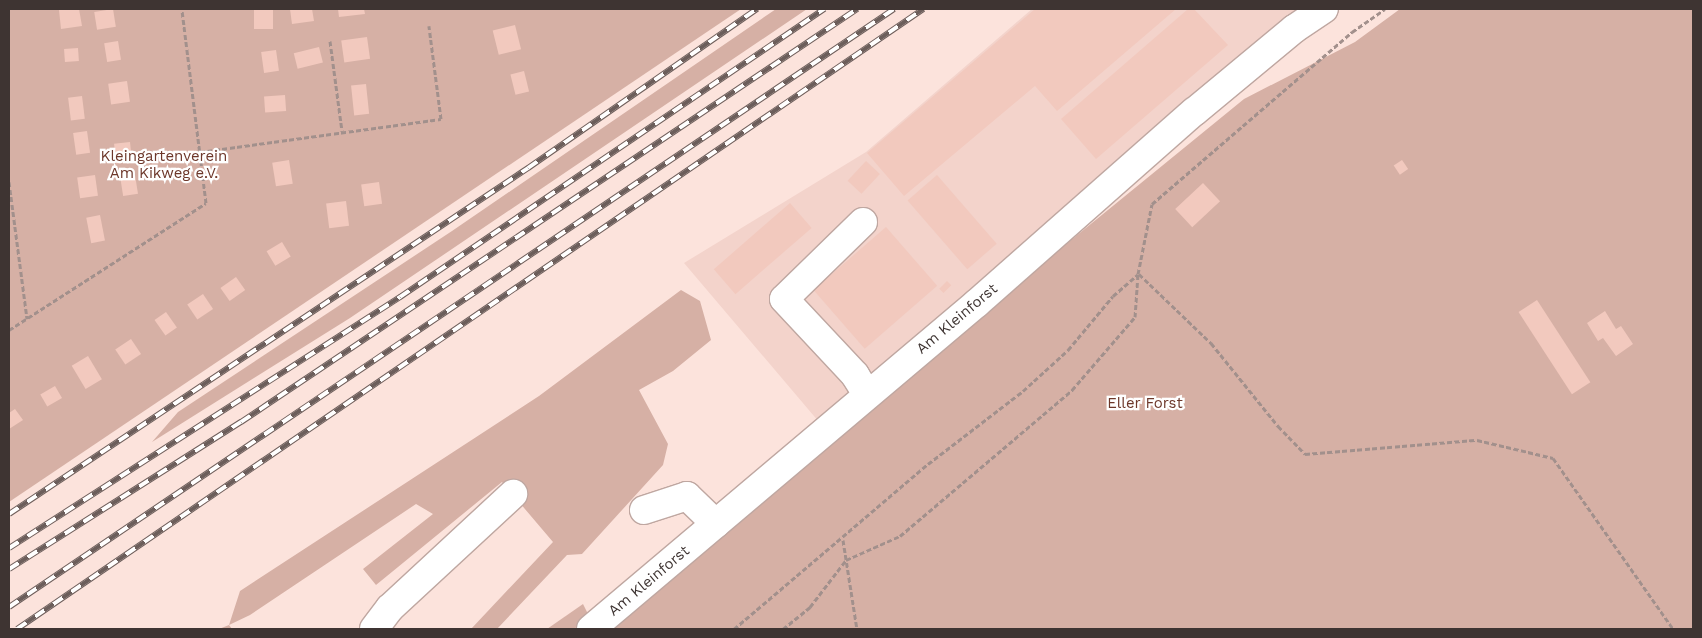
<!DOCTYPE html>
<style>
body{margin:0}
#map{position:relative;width:1702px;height:638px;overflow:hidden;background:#fce3dc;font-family:"Work Sans",sans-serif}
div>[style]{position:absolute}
.built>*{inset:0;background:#f3d3cb}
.green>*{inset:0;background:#d6b0a5}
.building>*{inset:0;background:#f2c9be;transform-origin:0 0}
.path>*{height:3px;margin-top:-1.5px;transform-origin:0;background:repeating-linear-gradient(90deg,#a2908c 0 5px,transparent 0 7.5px)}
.roads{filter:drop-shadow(1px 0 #bfa7a1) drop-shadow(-1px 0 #bfa7a1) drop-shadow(0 1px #bfa7a1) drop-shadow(0 -1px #bfa7a1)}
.minor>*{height:28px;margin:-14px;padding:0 14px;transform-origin:14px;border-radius:14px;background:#fff}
.rail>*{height:5.5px;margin-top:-2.75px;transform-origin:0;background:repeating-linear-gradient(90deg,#fff 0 11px,#6c5e5b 0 22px);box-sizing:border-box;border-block:1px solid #6c5e5b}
span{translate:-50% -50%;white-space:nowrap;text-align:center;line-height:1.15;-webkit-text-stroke:4.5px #fff;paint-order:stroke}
.park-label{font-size:15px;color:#6d372a}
.street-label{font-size:15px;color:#3e3432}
.frame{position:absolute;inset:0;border:10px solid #3e3432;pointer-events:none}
</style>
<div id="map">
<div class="built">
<div style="clip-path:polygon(1032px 9px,1315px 9px,819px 422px,684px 263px,866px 152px)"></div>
</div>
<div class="green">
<div style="clip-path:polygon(9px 9px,741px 9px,9px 502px)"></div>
<div style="clip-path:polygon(776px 9px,807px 9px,350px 318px,152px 442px,178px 412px,452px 231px)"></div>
<div style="clip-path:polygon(1400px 9px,1693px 9px,1693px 629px,600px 629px,788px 471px,1244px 99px,1355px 42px)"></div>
<div style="clip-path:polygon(681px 290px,700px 301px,711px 340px,673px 371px,639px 390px,668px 444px,663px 465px,582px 554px,567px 555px,497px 629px,471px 629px,553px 542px,502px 482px,376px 585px,363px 569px,433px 514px,416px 504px,250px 615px,229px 625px,232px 629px,219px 629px,229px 625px,240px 591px,539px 396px)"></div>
<div style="clip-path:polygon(583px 604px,590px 618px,574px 629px,547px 629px)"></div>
</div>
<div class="building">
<div style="clip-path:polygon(79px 9px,82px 26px,61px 29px,59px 10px)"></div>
<div style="left:113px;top:9px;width:18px;height:19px;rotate:81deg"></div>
<div style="left:254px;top:9px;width:19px;height:20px"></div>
<div style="clip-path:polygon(290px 9px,312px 9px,314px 21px,292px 24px)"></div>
<div style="clip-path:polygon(338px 9px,364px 9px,365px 14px,339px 17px)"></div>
<div style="clip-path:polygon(1035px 9px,1176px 9px,1057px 111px,1035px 86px,904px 196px,867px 153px)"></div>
<div style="clip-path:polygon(1188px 9px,1194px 9px,1228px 45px,1096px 159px,1061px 119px)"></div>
<div style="left:515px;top:25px;width:25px;height:23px;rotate:76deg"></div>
<div style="left:367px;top:37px;width:22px;height:26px;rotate:82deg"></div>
<div style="left:118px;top:41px;width:19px;height:14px;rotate:81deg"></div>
<div style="left:319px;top:47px;width:16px;height:26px;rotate:76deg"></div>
<div style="left:78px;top:48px;width:13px;height:14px;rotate:86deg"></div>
<div style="left:276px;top:50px;width:21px;height:15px;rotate:82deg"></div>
<div style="left:524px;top:71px;width:21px;height:14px;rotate:76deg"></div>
<div style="left:127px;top:81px;width:21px;height:19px;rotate:82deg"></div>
<div style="left:366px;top:84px;width:30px;height:15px;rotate:84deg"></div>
<div style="left:285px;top:95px;width:16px;height:21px;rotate:86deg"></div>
<div style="left:82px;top:96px;width:23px;height:14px;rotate:83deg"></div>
<div style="left:87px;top:131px;width:22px;height:14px;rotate:82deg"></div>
<div style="left:130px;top:142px;width:20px;height:16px;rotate:84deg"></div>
<div style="left:289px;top:160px;width:24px;height:17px;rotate:81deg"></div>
<div style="left:1402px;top:160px;width:11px;height:10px;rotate:56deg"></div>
<div style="left:866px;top:161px;width:19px;height:27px;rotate:43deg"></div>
<div style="left:95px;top:175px;width:21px;height:18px;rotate:82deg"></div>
<div style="left:135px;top:175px;width:19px;height:15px;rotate:81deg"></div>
<div style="left:937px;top:175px;width:91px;height:39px;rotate:49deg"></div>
<div style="left:379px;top:182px;width:22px;height:18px;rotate:82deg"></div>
<div style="left:1203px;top:183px;width:25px;height:38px;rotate:47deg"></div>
<div style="left:346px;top:201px;width:25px;height:20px;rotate:83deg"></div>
<div style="left:790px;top:203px;width:33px;height:101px;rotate:49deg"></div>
<div style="left:100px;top:215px;width:26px;height:14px;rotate:79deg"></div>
<div style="left:886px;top:227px;width:78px;height:96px;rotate:49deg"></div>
<div style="left:282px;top:242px;width:17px;height:18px;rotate:59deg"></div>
<div style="left:236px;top:277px;width:16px;height:19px;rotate:55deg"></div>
<div style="left:947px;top:281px;width:6px;height:11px;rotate:45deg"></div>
<div style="left:203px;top:294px;width:18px;height:19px;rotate:56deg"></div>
<div style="left:1537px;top:300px;width:98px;height:22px;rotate:57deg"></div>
<div style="clip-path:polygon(1605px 311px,1616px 329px,1621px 326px,1633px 344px,1616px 356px,1603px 338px,1598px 341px,1587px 323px)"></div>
<div style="left:166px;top:312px;width:19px;height:14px;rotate:55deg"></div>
<div style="left:131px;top:339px;width:18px;height:19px;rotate:56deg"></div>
<div style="left:88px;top:356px;width:27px;height:19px;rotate:59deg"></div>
<div style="left:55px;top:386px;width:14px;height:17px;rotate:60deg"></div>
<div style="clip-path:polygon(15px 409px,23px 420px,9px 429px,9px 413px)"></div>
</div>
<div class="path">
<div style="left:330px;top:41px;width:91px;rotate:82.4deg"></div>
<div style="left:200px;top:152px;width:243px;rotate:-7.8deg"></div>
<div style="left:441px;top:119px;width:94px;rotate:-97.4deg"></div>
<div style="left:9px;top:182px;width:138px;rotate:82.5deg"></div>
<div style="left:1139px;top:274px;width:100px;rotate:43.8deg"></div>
<div style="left:1211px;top:343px;width:107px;rotate:51.1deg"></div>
<div style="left:1278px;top:426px;width:39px;rotate:46deg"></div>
<div style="left:1305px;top:454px;width:173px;rotate:-4.7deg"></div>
<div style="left:1477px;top:440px;width:78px;rotate:13.3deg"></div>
<div style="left:1553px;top:458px;width:209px;rotate:54.9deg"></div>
<div style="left:9px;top:330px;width:234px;rotate:-32.8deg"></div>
<div style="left:206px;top:203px;width:195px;rotate:-97.1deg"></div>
<div style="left:843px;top:540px;width:90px;rotate:81.1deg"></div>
<div style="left:734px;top:629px;width:255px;rotate:-40.4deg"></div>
<div style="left:928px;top:464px;width:120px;rotate:-37.5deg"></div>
<div style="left:1023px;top:391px;width:61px;rotate:-42.3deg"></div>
<div style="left:1068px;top:350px;width:70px;rotate:-50.2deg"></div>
<div style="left:1113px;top:296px;width:33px;rotate:-41deg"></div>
<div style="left:783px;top:629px;width:35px;rotate:-39deg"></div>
<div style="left:810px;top:607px;width:59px;rotate:-52.5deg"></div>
<div style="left:846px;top:560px;width:59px;rotate:-24deg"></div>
<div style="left:900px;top:536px;width:226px;rotate:-40.3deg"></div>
<div style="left:1072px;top:390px;width:96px;rotate:-49.2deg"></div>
<div style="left:1135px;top:317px;width:43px;rotate:-86deg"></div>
<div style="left:1138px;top:274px;width:71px;rotate:-78.7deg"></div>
<div style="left:1152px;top:204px;width:264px;rotate:-40.7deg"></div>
<div style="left:1352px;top:32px;width:40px;rotate:-34.9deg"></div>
</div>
<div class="roads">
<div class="minor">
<div style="left:863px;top:222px;width:110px;rotate:135.7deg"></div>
<div style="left:784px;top:299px;width:104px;rotate:46.9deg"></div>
<div style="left:855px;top:375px;width:22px;rotate:58deg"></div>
<div style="left:644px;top:510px;width:45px;rotate:-18deg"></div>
<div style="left:687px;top:496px;width:40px;rotate:44deg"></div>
<div style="left:374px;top:629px;width:26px;rotate:-53deg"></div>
<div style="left:390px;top:608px;width:168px;rotate:-42.8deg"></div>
<div style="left:591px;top:629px;width:505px;rotate:-40.18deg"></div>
<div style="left:977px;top:303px;width:289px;rotate:-41.4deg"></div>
<div style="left:1194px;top:112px;width:130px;rotate:-39.7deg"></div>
<div style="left:1294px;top:29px;width:36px;rotate:-34deg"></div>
</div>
</div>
<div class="rail">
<div style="left:9px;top:514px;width:624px;rotate:-33.69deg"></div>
<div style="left:528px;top:168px;width:279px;rotate:-34.8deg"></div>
<div style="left:9px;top:548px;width:465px;rotate:-32.7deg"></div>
<div style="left:400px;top:297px;width:513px;rotate:-34.19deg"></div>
<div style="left:9px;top:569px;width:275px;rotate:-32.4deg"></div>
<div style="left:241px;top:422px;width:742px;rotate:-33.84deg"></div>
<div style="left:9px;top:607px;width:1068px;rotate:-34.05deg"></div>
<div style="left:17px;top:629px;width:1098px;rotate:-34.38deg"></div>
</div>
<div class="park-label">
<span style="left:164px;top:165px">Kleingartenverein<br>Am Kikweg e.V.</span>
<span style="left:1145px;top:404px">Eller Forst</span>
</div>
<div class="street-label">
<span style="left:957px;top:319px;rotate:-40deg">Am Kleinforst</span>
<span style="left:649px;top:581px;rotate:-40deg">Am Kleinforst</span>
</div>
<div class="frame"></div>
</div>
